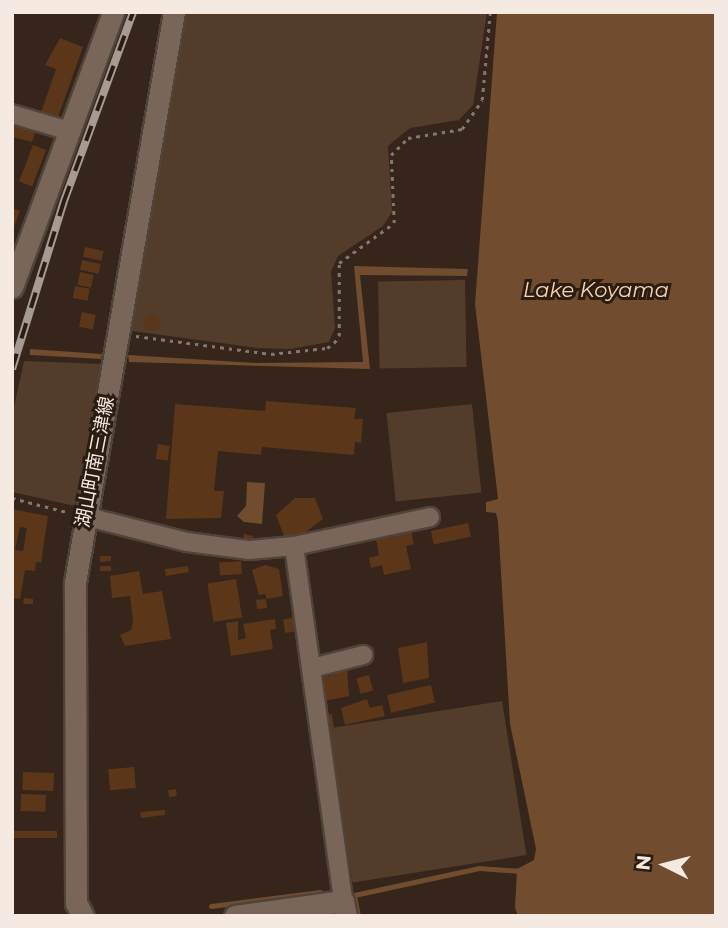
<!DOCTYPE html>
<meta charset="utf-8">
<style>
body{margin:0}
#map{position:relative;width:728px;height:928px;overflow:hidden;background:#35251a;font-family:Montserrat,"Noto Sans JP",sans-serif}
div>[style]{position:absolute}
.green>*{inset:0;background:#543c2a;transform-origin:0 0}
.water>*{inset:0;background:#714c2e}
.stream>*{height:5px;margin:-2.5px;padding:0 2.5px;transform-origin:2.5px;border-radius:2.5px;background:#714c2e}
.building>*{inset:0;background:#5b3619;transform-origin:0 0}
.round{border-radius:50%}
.path>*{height:2.5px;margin-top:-1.25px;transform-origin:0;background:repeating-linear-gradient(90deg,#84776d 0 3.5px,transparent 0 8.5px)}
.roads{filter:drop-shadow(2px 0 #504339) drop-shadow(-2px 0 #504339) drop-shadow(0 2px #504339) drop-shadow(0 -2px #504339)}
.street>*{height:18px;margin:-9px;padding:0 9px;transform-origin:9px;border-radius:9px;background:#796659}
.secondary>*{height:21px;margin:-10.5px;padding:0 10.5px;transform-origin:10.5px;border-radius:10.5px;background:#796659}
.rail>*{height:8px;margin-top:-4px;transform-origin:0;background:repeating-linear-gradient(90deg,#2b1c10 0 16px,#a79a91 0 32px);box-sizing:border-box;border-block:2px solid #a79a91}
span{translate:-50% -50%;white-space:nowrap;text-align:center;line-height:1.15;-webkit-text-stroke:6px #2b1c10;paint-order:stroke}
.street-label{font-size:19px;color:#f4eae2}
.water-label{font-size:21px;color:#f9d2b5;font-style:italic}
.frame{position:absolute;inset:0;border:14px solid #f4eae2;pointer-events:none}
.north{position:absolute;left:630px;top:830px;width:70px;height:70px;-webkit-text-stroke:5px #2b1c10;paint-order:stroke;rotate:276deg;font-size:19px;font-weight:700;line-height:28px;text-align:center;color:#f4eae2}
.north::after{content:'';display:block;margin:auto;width:24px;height:32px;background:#f4eae2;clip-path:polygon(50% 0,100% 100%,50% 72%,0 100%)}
</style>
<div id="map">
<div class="green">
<div style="clip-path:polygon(184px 12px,487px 12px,473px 105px,459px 120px,410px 128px,388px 146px,392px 212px,383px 226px,338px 256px,331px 272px,335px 328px,329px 342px,290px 349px,257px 348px,132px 331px,129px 327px)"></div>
<div style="left:465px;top:280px;width:87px;height:87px;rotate:89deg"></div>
<div style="clip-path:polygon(24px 361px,103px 364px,75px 506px,12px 492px,12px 416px)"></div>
<div style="left:472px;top:404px;width:89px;height:86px;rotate:84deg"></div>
<div style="left:502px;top:701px;width:156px;height:176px;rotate:81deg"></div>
</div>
<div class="water">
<div style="clip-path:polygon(497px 12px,716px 12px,716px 916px,518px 916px,515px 908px,517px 869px,534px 860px,536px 849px,510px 724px,498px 522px,496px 513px,486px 512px,486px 502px,498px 499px,475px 304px)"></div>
<div style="clip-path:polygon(354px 266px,468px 269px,467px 276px,360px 275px,370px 369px,129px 362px,128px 355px,255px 363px,363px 362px)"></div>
<div style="clip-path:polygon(30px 349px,102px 354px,101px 359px,30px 355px)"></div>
<div style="clip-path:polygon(247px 482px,265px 483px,262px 524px,244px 522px,237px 516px,246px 506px)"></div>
</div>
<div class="stream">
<div style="left:211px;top:906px;width:110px;rotate:-7.3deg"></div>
<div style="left:358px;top:916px;width:21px;rotate:-101deg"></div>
<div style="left:354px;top:895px;width:128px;rotate:-12.2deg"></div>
<div style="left:479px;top:868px;width:43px;rotate:4deg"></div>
</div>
<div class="building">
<div style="clip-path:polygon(60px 38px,83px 47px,57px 120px,40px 115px,56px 69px,45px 65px)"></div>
<div style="clip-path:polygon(12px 120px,36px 130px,32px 142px,12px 137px)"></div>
<div style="left:33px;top:145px;width:14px;height:39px;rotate:21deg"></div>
<div style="clip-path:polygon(12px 208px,20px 211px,12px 232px)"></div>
<div style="left:85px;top:247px;width:19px;height:10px;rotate:12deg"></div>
<div style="left:82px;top:260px;width:19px;height:10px;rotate:12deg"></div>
<div style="left:80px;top:272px;width:14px;height:13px;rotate:12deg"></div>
<div style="left:75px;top:286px;width:15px;height:12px;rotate:11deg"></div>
<div style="left:82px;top:312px;width:14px;height:15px;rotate:12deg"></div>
<div class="round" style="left:144px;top:315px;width:16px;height:16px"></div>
<div style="clip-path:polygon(266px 401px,356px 408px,354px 419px,363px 419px,361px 443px,355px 442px,354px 455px,262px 447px,261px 455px,218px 451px,214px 491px,224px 491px,221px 518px,166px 519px,175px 404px,265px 411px)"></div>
<div style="left:158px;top:444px;width:12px;height:15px;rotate:9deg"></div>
<div style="clip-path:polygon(295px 498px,315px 498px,323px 519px,303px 534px,284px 536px,276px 515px)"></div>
<div style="clip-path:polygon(evenodd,12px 509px,48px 516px,41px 563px,36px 562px,35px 571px,25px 570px,20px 599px,12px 598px,12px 509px,20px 527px,27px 528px,23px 551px,15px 550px,20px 527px)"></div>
<div style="left:468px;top:523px;width:14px;height:38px;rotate:78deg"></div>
<div style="clip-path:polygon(411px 531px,414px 544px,406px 546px,411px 569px,384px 575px,382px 565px,371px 568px,369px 558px,379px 555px,376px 539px)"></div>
<div style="clip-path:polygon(244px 534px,253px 536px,252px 544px,232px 543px,233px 538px,243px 539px)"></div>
<div style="clip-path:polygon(100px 556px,111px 556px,111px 561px,100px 562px)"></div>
<div style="left:241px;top:561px;width:13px;height:22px;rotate:86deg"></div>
<div style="clip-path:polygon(265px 565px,279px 569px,283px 596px,267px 599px,265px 594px,259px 595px,252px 570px)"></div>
<div style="left:111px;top:566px;width:5px;height:11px;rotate:90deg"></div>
<div style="clip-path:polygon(188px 566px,189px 572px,166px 576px,165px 569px)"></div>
<div style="clip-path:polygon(139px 571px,143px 594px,162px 591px,171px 639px,125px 646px,120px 635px,131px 630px,133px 622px,130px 596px,112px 598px,110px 576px)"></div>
<div style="left:236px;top:579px;width:39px;height:29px;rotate:81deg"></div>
<div style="clip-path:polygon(24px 598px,33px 599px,33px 604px,23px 604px)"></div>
<div style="left:266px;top:599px;width:9px;height:10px;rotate:84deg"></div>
<div style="left:299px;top:617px;width:14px;height:16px;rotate:82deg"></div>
<div style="clip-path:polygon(275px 619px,276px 629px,270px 630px,273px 649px,231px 656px,226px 623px,238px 621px,238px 640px,246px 638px,243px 624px)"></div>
<div style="clip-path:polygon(427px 642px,429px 678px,403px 683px,398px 648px)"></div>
<div style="clip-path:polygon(347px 667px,349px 696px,325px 701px,322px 677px,330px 676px,330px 669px)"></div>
<div style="left:369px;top:675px;width:16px;height:13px;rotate:75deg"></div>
<div style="left:431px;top:685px;width:18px;height:45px;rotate:77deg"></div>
<div style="clip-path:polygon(367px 699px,370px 708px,382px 705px,385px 716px,345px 725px,341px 708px)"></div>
<div style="left:332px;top:714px;width:15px;height:9px;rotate:82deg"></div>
<div style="left:134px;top:767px;width:21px;height:26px;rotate:85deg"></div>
<div style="left:23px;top:772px;width:31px;height:18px;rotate:2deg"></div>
<div style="left:176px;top:789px;width:7px;height:8px;rotate:82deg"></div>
<div style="left:21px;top:794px;width:25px;height:17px;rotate:2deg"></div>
<div style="clip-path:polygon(165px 810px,165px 815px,141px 818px,140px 812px)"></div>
<div style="left:12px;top:831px;width:45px;height:7px"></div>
</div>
<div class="path">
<div style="left:136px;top:336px;width:136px;rotate:7.6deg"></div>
<div style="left:271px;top:354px;width:56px;rotate:-6.1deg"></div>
<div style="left:327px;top:348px;width:9px;rotate:-36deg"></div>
<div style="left:334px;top:343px;width:9px;rotate:-54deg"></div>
<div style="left:339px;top:336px;width:73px;rotate:-90deg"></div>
<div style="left:339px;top:263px;width:68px;rotate:-36deg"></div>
<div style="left:394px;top:223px;width:68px;rotate:-92.5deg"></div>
<div style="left:391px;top:155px;width:24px;rotate:-45deg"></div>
<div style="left:408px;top:138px;width:55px;rotate:-9.5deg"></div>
<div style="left:462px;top:129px;width:35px;rotate:-55deg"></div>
<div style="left:482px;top:100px;width:88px;rotate:-84.8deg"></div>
<div style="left:12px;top:498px;width:57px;rotate:14.3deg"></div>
</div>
<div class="roads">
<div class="street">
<div style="left:12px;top:114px;width:59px;rotate:16.6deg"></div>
<div style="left:84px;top:516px;width:106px;rotate:14.2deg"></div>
<div style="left:187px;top:542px;width:63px;rotate:7.4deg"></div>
<div style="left:249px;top:550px;width:45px;rotate:-5.1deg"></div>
<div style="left:294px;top:546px;width:139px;rotate:-12deg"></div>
<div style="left:294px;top:546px;width:358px;rotate:82.1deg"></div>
<div style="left:312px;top:668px;width:53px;rotate:-14.3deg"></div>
</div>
<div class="secondary">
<div style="left:12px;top:287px;width:293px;rotate:-69.8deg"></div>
<div style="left:83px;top:916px;width:15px;rotate:-118deg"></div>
<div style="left:76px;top:903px;width:321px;rotate:-90.2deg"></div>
<div style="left:75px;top:582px;width:579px;rotate:-80.15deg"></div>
<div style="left:235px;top:916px;width:109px;rotate:-7.9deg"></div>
<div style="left:343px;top:901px;width:15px;rotate:79deg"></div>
</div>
</div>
<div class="rail">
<div style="left:12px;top:369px;width:176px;rotate:-72.8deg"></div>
<div style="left:64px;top:201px;width:201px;rotate:-69.9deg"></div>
</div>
<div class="street-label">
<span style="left:95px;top:462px;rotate:-79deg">湖山町南三津線</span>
</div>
<div class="water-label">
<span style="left:596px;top:290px">Lake Koyama</span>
</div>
<div class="frame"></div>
<div class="north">N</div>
</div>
